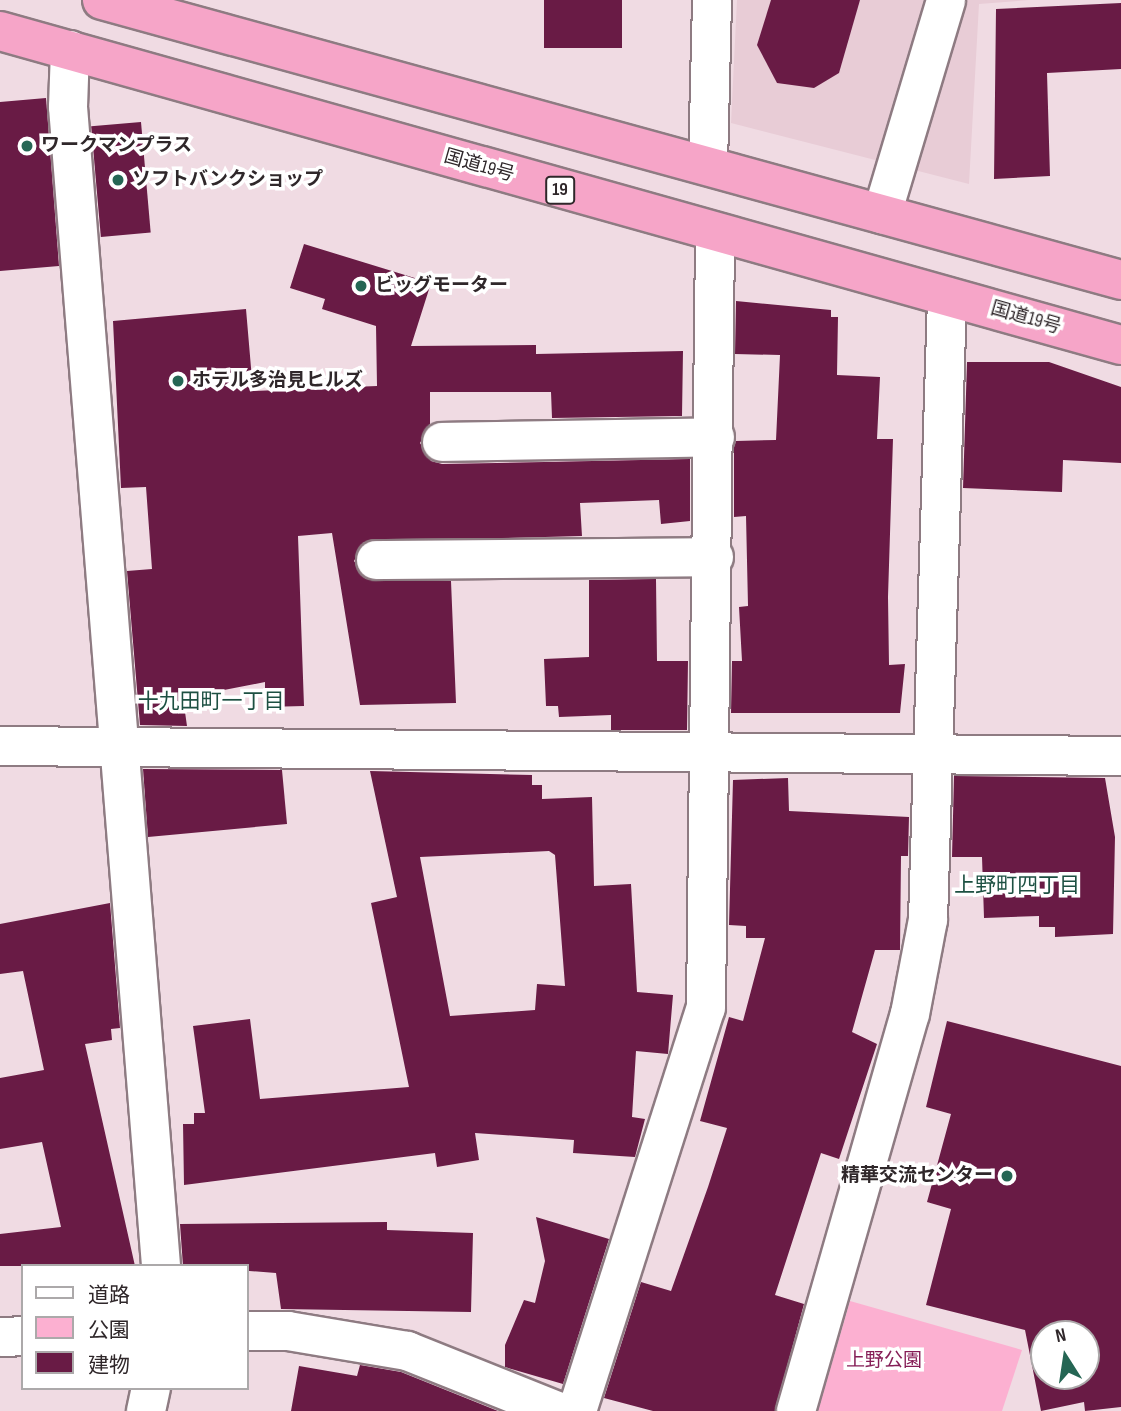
<!DOCTYPE html>
<meta charset="utf-8">
<style>
body{margin:0}
#map{position:relative;width:1121px;height:1411px;overflow:hidden;background:#f0dbe3;font-family:"Sofia Sans Condensed","Noto Sans JP",sans-serif}
div>[style]{position:absolute}
.built>*{inset:0;background:#e8ccd6}
.green>*{inset:0;background:#fcb0d1}
.building>*{inset:0;background:#691b45;transform-origin:0 0}
.roads{filter:drop-shadow(2px 0 #8e7b82) drop-shadow(-2px 0 #8e7b82) drop-shadow(0 2px #8e7b82) drop-shadow(0 -2px #8e7b82)}
.minor>*{height:38px;margin:-19px;padding:0 19px;transform-origin:19px;border-radius:19px;background:#fff}
.highway>*{height:38px;margin:-19px;padding:0 19px;transform-origin:19px;border-radius:19px;background:#f6a5c8}
.dots>*{width:19px;height:19px;translate:-50% -50%;box-sizing:border-box;border:4px solid #fff;border-radius:50%}
span{translate:-50% -50%;white-space:nowrap;text-align:center;line-height:1.15;-webkit-text-stroke:7px #fff;paint-order:stroke}
.shield-label span{padding:2px 5px;background:#fff;border:2px solid;border-radius:5px;-webkit-text-stroke-width:0}
.shield-label{font-size:18px;color:#2f272a;font-weight:700}
.poi-label{font-size:19px;color:#2f272a;font-weight:700}
.left{translate:0 -50%;text-align:left}
.right{translate:-100% -50%;text-align:right}
.street-label{font-size:19px;color:#2f272a}
.park-label{font-size:19px;color:#851d56}
.neighbourhood-label{font-size:21px;color:#1d5042}
.legend{position:absolute;left:21px;top:1264px;width:228px;height:126px;box-sizing:border-box;background:#fff;border:2px solid #aca9aa;margin:0;padding:9px 12px;list-style:none;font-size:21px;color:#2f272a}
.legend li{display:flex;align-items:center;gap:14px;height:35px}
.legend b{width:35px;border:2px solid #aca9aa}
.north{position:absolute;left:1030px;top:1320px;width:70px;height:70px;box-sizing:border-box;background:#fff;border:2px solid #aca9aa;border-radius:50%;rotate:348deg;font-size:19px;font-weight:700;line-height:28px;text-align:center;color:#2f272a}
.north::after{content:'';display:block;margin:auto;width:24px;height:32px;background:#256654;clip-path:polygon(50% 0,100% 100%,50% 72%,0 100%)}
</style>
<div id="map">
<div class="built">
<div style="clip-path:polygon(737px 0,1029px 0,979px 4px,969px 184px,731px 123px)"></div>
</div>
<div class="green">
<div style="clip-path:polygon(850px 1301px,1022px 1350px,1002px 1411px,818px 1411px)"></div>
</div>
<div class="building">
<div style="left:544px;top:0;width:78px;height:48px"></div>
<div style="clip-path:polygon(771px 0,860px 0,839px 73px,814px 88px,777px 83px,757px 45px)"></div>
<div style="clip-path:polygon(1121px 3px,1121px 69px,1047px 73px,1050px 176px,994px 179px,996px 9px)"></div>
<div style="clip-path:polygon(46px 98px,59px 266px,0 271px,0 102px)"></div>
<div style="left:141px;top:122px;width:111px;height:50px;rotate:85deg"></div>
<div style="clip-path:polygon(304px 244px,431px 283px,411px 346px,536px 345px,536px 354px,683px 351px,682px 416px,552px 418px,551px 392px,430px 392px,430px 424px,420px 443px,431px 461px,442px 464px,690px 459px,690px 521px,661px 524px,659px 500px,580px 503px,582px 536px,364px 542px,354px 561px,366px 579px,451px 581px,456px 703px,360px 705px,332px 533px,298px 536px,304px 706px,265px 707px,265px 682px,183px 698px,187px 726px,140px 725px,127px 571px,152px 569px,146px 487px,121px 488px,113px 321px,246px 309px,253px 391px,377px 386px,376px 326px,322px 309px,325px 299px,290px 288px)"></div>
<div style="clip-path:polygon(736px 301px,831px 310px,831px 317px,838px 317px,837px 375px,880px 377px,877px 439px,893px 439px,888px 597px,889px 665px,905px 664px,900px 713px,731px 713px,732px 661px,742px 661px,739px 607px,748px 606px,746px 516px,734px 517px,734px 447px,736px 441px,776px 440px,780px 355px,735px 354px)"></div>
<div style="clip-path:polygon(967px 362px,1049px 362px,1121px 387px,1121px 463px,1063px 460px,1062px 492px,963px 488px)"></div>
<div style="clip-path:polygon(656px 579px,657px 661px,688px 661px,687px 730px,611px 730px,611px 715px,559px 717px,558px 706px,546px 706px,544px 659px,589px 657px,589px 580px)"></div>
<div style="clip-path:polygon(143px 769px,282px 770px,287px 824px,148px 837px)"></div>
<div style="clip-path:polygon(evenodd,370px 771px,532px 775px,532px 785px,542px 785px,542px 799px,592px 797px,594px 886px,631px 884px,637px 992px,673px 995px,668px 1054px,636px 1051px,632px 1117px,645px 1119px,635px 1157px,573px 1153px,574px 1140px,475px 1133px,479px 1160px,437px 1167px,435px 1153px,184px 1185px,183px 1124px,194px 1124px,194px 1113px,205px 1113px,193px 1026px,250px 1019px,260px 1099px,409px 1087px,371px 903px,397px 897px,370px 771px,549px 851px,555px 855px,565px 986px,537px 984px,535px 1010px,450px 1016px,420px 857px,549px 851px)"></div>
<div style="clip-path:polygon(954px 776px,1105px 778px,1115px 837px,1113px 934px,1055px 937px,1055px 927px,1039px 927px,1039px 916px,984px 918px,982px 857px,952px 857px)"></div>
<div style="clip-path:polygon(788px 778px,789px 811px,909px 817px,908px 856px,901px 856px,900px 950px,875px 950px,852px 1032px,877px 1044px,839px 1159px,821px 1153px,775px 1295px,804px 1304px,775px 1411px,653px 1411px,604px 1398px,641px 1282px,671px 1291px,708px 1187px,727px 1128px,700px 1121px,729px 1017px,743px 1021px,765px 938px,746px 938px,746px 926px,729px 925px,733px 780px)"></div>
<div style="clip-path:polygon(110px 903px,120px 1028px,111px 1029px,112px 1040px,85px 1044px,135px 1266px,0 1266px,0 1234px,61px 1227px,42px 1142px,0 1149px,0 1078px,44px 1070px,23px 971px,0 974px,0 924px)"></div>
<div style="clip-path:polygon(evenodd,947px 1021px,1121px 1066px,1121px 1407px,1085px 1411px,1084px 1402px,1041px 1411px,1025px 1330px,926px 1305px,951px 1209px,927px 1202px,951px 1114px,926px 1107px,947px 1021px,1044px 1334px,1086px 1334px,1086px 1376px,1044px 1376px,1044px 1334px)"></div>
<div style="clip-path:polygon(536px 1217px,609px 1239px,563px 1384px,505px 1367px,505px 1345px,524px 1300px,535px 1303px,545px 1261px)"></div>
<div style="clip-path:polygon(387px 1222px,387px 1230px,473px 1233px,471px 1312px,281px 1309px,276px 1273px,183px 1266px,180px 1224px)"></div>
<div style="clip-path:polygon(360px 1365px,401px 1372px,498px 1411px,291px 1411px,299px 1366px,357px 1376px)"></div>
</div>
<div class="roads">
<div class="minor">
<div style="left:70px;top:50px;width:57px;rotate:92deg"></div>
<div style="left:68px;top:107px;width:1163px;rotate:85.41deg"></div>
<div style="left:708px;top:165px;width:165px;rotate:-88.6deg"></div>
<div style="left:882px;top:214px;width:223px;rotate:-73.3deg"></div>
<div style="left:442px;top:442px;width:273px;rotate:-1deg"></div>
<div style="left:376px;top:560px;width:338px;rotate:-0.5deg"></div>
<div style="left:0;top:746px;width:1121px;rotate:0.51deg"></div>
<div style="left:247px;top:1331px;width:41px"></div>
<div style="left:288px;top:1331px;width:121px;rotate:9.5deg"></div>
<div style="left:407px;top:1351px;width:162px;rotate:21.8deg"></div>
<div style="left:0;top:1337px;width:23px;rotate:-2deg"></div>
<div style="left:146px;top:1411px;width:24px;rotate:-78deg"></div>
<div style="left:577px;top:1411px;width:423px;rotate:-72.3deg"></div>
<div style="left:706px;top:1008px;width:774px;rotate:-89.33deg"></div>
<div style="left:796px;top:1411px;width:413px;rotate:-74deg"></div>
<div style="left:910px;top:1014px;width:96px;rotate:-79.2deg"></div>
<div style="left:928px;top:920px;width:623px;rotate:-88.25deg"></div>
</div>
<div class="highway">
<div style="left:102px;top:0;width:1057px;rotate:15.36deg"></div>
<div style="left:0;top:31px;width:1164px;rotate:15.65deg"></div>
</div>
</div>
<div class="dots">
<div style="left:27px;top:146px;background:#256654"></div>
<div style="left:118px;top:180px;background:#256654"></div>
<div style="left:361px;top:286px;background:#256654"></div>
<div style="left:178px;top:381px;background:#256654"></div>
<div style="left:1007px;top:1176px;background:#256654"></div>
</div>
<div class="shield-label">
<span style="left:560px;top:190px">19</span>
</div>
<div class="poi-label">
<span class="left" style="left:41px;top:146px">ワークマンプラス</span>
<span class="left" style="left:132px;top:180px">ソフトバンクショップ</span>
<span class="left" style="left:375px;top:286px">ビッグモーター</span>
<span class="left" style="left:192px;top:381px">ホテル多治見ヒルズ</span>
<span class="right" style="left:993px;top:1176px">精華交流センター</span>
</div>
<div class="street-label">
<span style="left:479px;top:166px;rotate:16deg">国道19号</span>
<span style="left:1026px;top:318px;rotate:16deg">国道19号</span>
</div>
<div class="park-label">
<span style="left:884px;top:1361px">上野公園</span>
</div>
<div class="neighbourhood-label">
<span style="left:211px;top:702px">十九田町一丁目</span>
<span style="left:1017px;top:886px">上野町四丁目</span>
</div>
<ul class="legend">
<li><b style="height:9px;background:#fff"></b>道路</li>
<li><b style="height:19px;background:#fcb0d1"></b>公園</li>
<li><b style="height:19px;background:#691b45"></b>建物</li>
</ul>
<div class="north">N</div>
</div>
